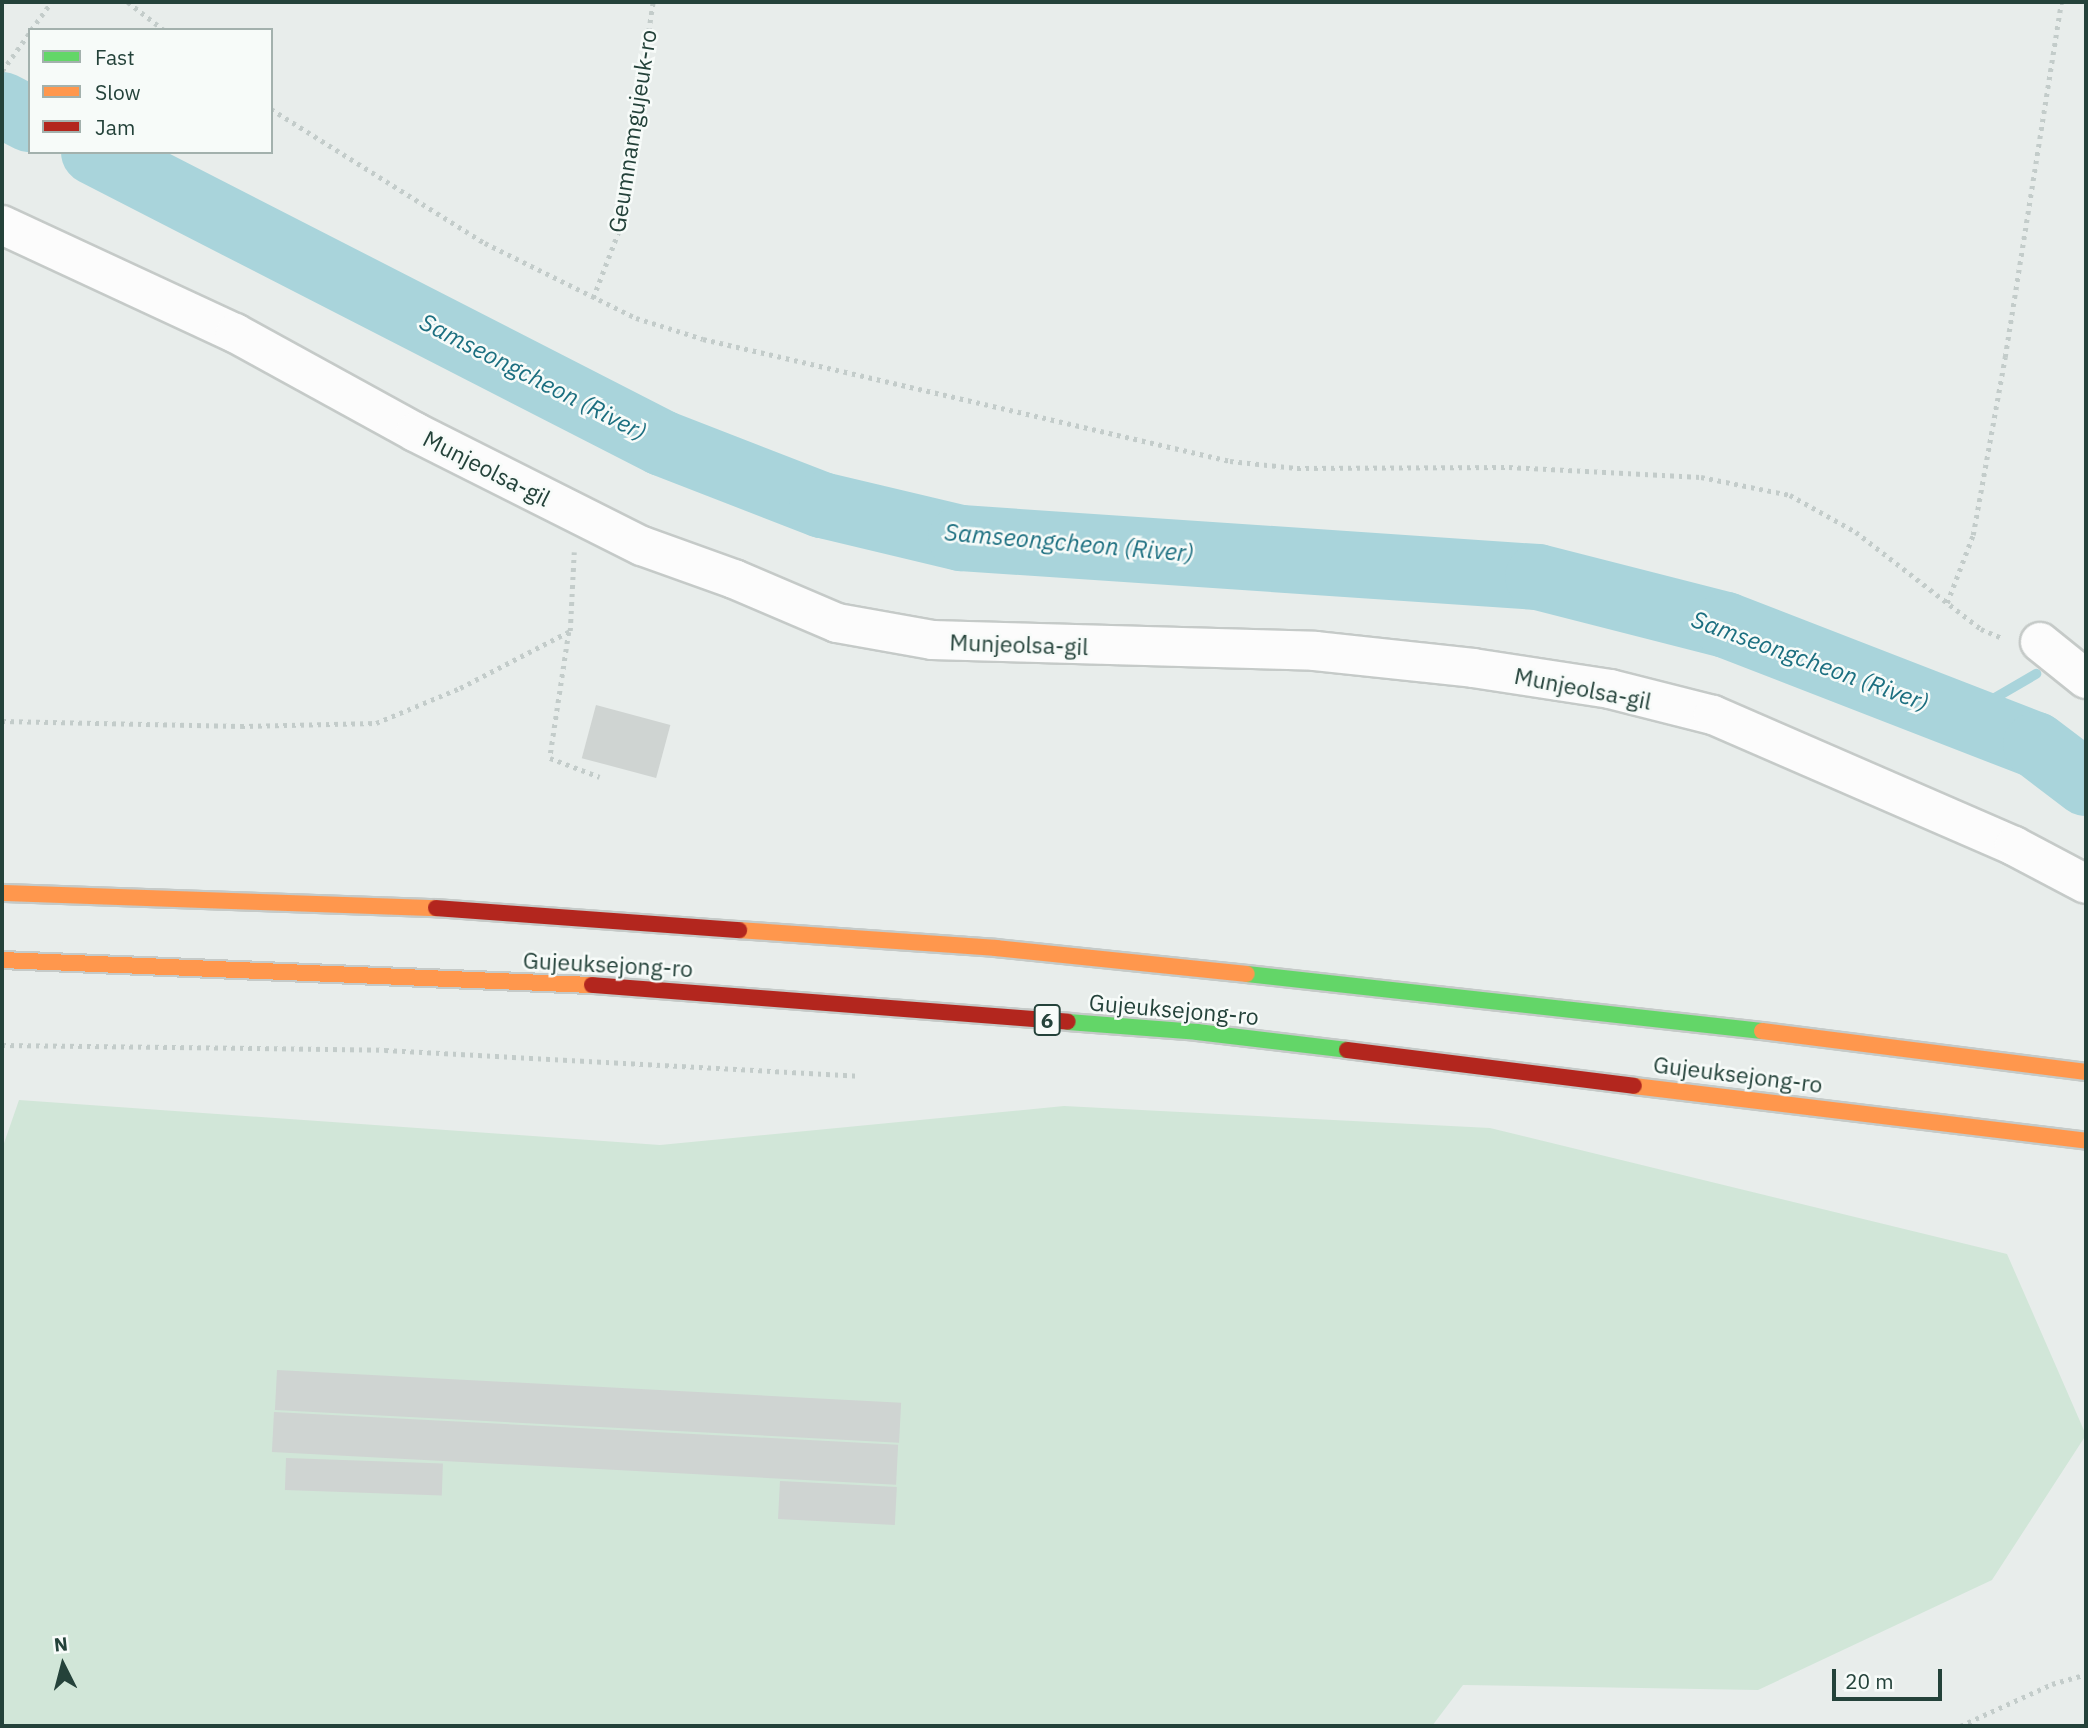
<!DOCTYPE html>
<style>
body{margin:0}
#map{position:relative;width:2088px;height:1728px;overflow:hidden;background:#e8edeb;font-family:"IBM Plex Sans",sans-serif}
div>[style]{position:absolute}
.green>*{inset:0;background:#d1e6d8}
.stream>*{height:10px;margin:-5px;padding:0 5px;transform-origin:5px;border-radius:5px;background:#a9d4db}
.river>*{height:66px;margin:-33px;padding:0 33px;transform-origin:33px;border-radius:33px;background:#a9d4db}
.building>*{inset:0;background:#cfd4d2;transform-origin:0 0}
.path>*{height:4.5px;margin-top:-2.25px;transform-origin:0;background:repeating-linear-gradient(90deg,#c3ccca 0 3.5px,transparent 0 8.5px)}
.roads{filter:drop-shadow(2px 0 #c5cac8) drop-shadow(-2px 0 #c5cac8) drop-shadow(0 2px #c5cac8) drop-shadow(0 -2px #c5cac8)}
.street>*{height:38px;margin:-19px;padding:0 19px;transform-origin:19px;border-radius:19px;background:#fcfcfc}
.fast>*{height:16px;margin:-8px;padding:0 8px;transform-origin:8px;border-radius:8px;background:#63d668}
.slow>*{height:16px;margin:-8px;padding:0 8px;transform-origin:8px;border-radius:8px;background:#ff974d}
.jam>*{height:16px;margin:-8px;padding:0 8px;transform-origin:8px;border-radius:8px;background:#b3261e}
span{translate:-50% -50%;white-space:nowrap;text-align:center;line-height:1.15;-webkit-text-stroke:5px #f7fbf9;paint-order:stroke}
.shield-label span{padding:2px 5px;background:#f7fbf9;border:2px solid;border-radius:5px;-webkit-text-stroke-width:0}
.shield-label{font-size:21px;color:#24423a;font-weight:700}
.street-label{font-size:23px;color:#24423a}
.water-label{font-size:24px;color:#1c6f80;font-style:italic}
.frame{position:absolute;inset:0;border:4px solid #24423a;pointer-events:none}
.legend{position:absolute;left:28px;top:28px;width:245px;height:126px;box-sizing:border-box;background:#f7fbf9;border:2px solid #a3b1ad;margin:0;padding:9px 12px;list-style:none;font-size:21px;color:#24423a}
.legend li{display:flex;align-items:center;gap:14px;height:35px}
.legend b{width:35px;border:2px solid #a3b1ad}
.north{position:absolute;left:28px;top:1630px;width:70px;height:70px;-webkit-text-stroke:5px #f7fbf9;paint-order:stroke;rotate:354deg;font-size:19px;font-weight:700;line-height:28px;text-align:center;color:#24423a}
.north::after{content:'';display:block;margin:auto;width:24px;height:32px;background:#24423a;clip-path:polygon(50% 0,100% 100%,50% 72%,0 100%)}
.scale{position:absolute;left:1832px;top:1669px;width:110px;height:32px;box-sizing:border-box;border:4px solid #24423a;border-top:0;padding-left:9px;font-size:21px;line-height:24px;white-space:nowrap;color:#24423a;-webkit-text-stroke:5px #f7fbf9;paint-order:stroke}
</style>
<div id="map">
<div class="green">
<div style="clip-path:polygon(19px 1100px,660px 1145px,1064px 1106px,1490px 1128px,2007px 1254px,2086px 1435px,1992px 1580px,1758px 1690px,1463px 1685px,1432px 1726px,2px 1726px,2px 1149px)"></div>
</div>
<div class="stream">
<div style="left:1962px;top:717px;width:86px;rotate:-30.2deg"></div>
</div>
<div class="river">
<div style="left:2px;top:105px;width:31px;rotate:27deg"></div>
<div style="left:94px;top:152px;width:638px;rotate:27.13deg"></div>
<div style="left:662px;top:443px;width:172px;rotate:21.2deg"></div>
<div style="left:822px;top:505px;width:143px;rotate:13.4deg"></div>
<div style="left:961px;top:538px;width:578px;rotate:3.87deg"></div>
<div style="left:1538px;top:577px;width:194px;rotate:14.3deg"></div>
<div style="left:1726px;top:625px;width:332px;rotate:21.2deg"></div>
<div style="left:2036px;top:745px;width:63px;rotate:37.2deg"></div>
</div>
<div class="building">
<div style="left:596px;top:705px;width:77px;height:55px;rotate:15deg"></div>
<div style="left:277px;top:1370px;width:625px;height:40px;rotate:3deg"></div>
<div style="left:274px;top:1412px;width:625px;height:40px;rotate:3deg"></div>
<div style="left:286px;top:1458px;width:157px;height:32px;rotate:2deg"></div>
<div style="left:780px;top:1481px;width:117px;height:38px;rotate:3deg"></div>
</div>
<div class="path">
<div style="left:128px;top:2px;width:46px;rotate:37.9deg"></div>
<div style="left:31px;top:30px;width:34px;rotate:-54deg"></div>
<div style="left:2px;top:71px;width:48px;rotate:-54.3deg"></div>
<div style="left:271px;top:109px;width:252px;rotate:32.1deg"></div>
<div style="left:485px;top:243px;width:169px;rotate:26.4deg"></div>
<div style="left:636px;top:318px;width:70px;rotate:17.4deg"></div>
<div style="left:703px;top:339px;width:541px;rotate:13.03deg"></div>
<div style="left:1230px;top:461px;width:67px;rotate:6deg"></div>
<div style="left:1297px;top:468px;width:212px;rotate:-0.3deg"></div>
<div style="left:1509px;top:467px;width:192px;rotate:3deg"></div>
<div style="left:1701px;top:477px;width:91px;rotate:11.4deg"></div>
<div style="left:1790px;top:495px;width:76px;rotate:29.3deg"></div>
<div style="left:1856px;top:532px;width:158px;rotate:37.8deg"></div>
<div style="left:1981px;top:629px;width:25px;rotate:23deg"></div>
<div style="left:593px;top:298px;width:70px;rotate:-69deg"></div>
<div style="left:618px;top:233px;width:234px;rotate:-81.4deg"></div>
<div style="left:1947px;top:603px;width:73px;rotate:-69.1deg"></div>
<div style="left:1973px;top:535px;width:181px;rotate:-79.8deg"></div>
<div style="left:2005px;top:357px;width:359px;rotate:-81deg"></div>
<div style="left:569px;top:632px;width:127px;rotate:98.6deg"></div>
<div style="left:550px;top:758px;width:53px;rotate:20.8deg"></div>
<div style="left:2px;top:721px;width:239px;rotate:1.2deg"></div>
<div style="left:241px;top:726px;width:135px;rotate:-1.3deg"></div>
<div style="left:376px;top:723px;width:91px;rotate:-22.6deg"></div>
<div style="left:460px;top:688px;width:124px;rotate:-27.4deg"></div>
<div style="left:570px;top:631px;width:79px;rotate:-87.1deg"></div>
<div style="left:2px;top:1045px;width:383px;rotate:0.7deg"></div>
<div style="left:385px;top:1050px;width:474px;rotate:3.1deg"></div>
<div style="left:1960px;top:1726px;width:101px;rotate:-24.5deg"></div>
<div style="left:2052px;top:1684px;width:35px;rotate:-16deg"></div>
</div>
<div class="roads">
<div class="street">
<div style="left:2px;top:225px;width:257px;rotate:24.9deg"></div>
<div style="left:235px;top:333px;width:205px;rotate:28.8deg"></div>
<div style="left:415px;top:432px;width:254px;rotate:26.7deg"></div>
<div style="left:642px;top:546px;width:98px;rotate:19.7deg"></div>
<div style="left:734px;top:579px;width:112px;rotate:23.1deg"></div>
<div style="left:837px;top:623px;width:97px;rotate:10.1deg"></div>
<div style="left:932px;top:640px;width:383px;rotate:1.6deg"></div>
<div style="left:1315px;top:651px;width:159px;rotate:6.1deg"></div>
<div style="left:1473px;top:668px;width:139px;rotate:8.7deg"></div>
<div style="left:1610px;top:689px;width:106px;rotate:14.2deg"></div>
<div style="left:1713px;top:715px;width:328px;rotate:23.5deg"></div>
<div style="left:2014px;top:846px;width:81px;rotate:27.8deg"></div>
<div style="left:2040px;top:642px;width:59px;rotate:38.8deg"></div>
</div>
<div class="fast">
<div style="left:1247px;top:974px;width:518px;rotate:6.32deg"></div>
<div style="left:1068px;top:1022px;width:129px;rotate:4.4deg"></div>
<div style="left:1197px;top:1032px;width:151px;rotate:6.8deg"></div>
</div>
<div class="slow">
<div style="left:2px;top:893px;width:434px;rotate:2deg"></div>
<div style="left:739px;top:930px;width:258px;rotate:4deg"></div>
<div style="left:996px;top:948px;width:252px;rotate:5.9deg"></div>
<div style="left:2px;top:960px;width:591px;rotate:2.43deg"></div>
<div style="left:1762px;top:1031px;width:327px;rotate:7.2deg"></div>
<div style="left:1634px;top:1086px;width:455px;rotate:6.9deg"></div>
</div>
<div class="jam">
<div style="left:436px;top:908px;width:304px;rotate:4.2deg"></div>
<div style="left:592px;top:985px;width:477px;rotate:4.4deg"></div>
<div style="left:1347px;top:1050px;width:289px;rotate:7.1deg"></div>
</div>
</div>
<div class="shield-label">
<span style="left:1047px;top:1020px">6</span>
</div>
<div class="street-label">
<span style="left:632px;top:131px;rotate:-81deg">Geumnamgujeuk-ro</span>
<span style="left:487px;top:468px;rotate:27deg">Munjeolsa-gil</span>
<span style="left:1019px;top:644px;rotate:2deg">Munjeolsa-gil</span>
<span style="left:1583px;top:688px;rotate:11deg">Munjeolsa-gil</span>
<span style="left:608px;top:964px;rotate:3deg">Gujeuksejong-ro</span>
<span style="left:1174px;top:1009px;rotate:5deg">Gujeuksejong-ro</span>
<span style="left:1738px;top:1074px;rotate:7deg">Gujeuksejong-ro</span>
</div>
<div class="water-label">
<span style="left:533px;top:377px;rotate:27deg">Samseongcheon (River)</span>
<span style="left:1069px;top:543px;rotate:5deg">Samseongcheon (River)</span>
<span style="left:1810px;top:661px;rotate:20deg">Samseongcheon (River)</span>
</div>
<div class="frame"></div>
<ul class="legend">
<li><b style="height:9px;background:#63d668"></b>Fast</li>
<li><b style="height:9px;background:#ff974d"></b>Slow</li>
<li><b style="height:9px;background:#b3261e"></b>Jam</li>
</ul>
<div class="north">N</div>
<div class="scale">20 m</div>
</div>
